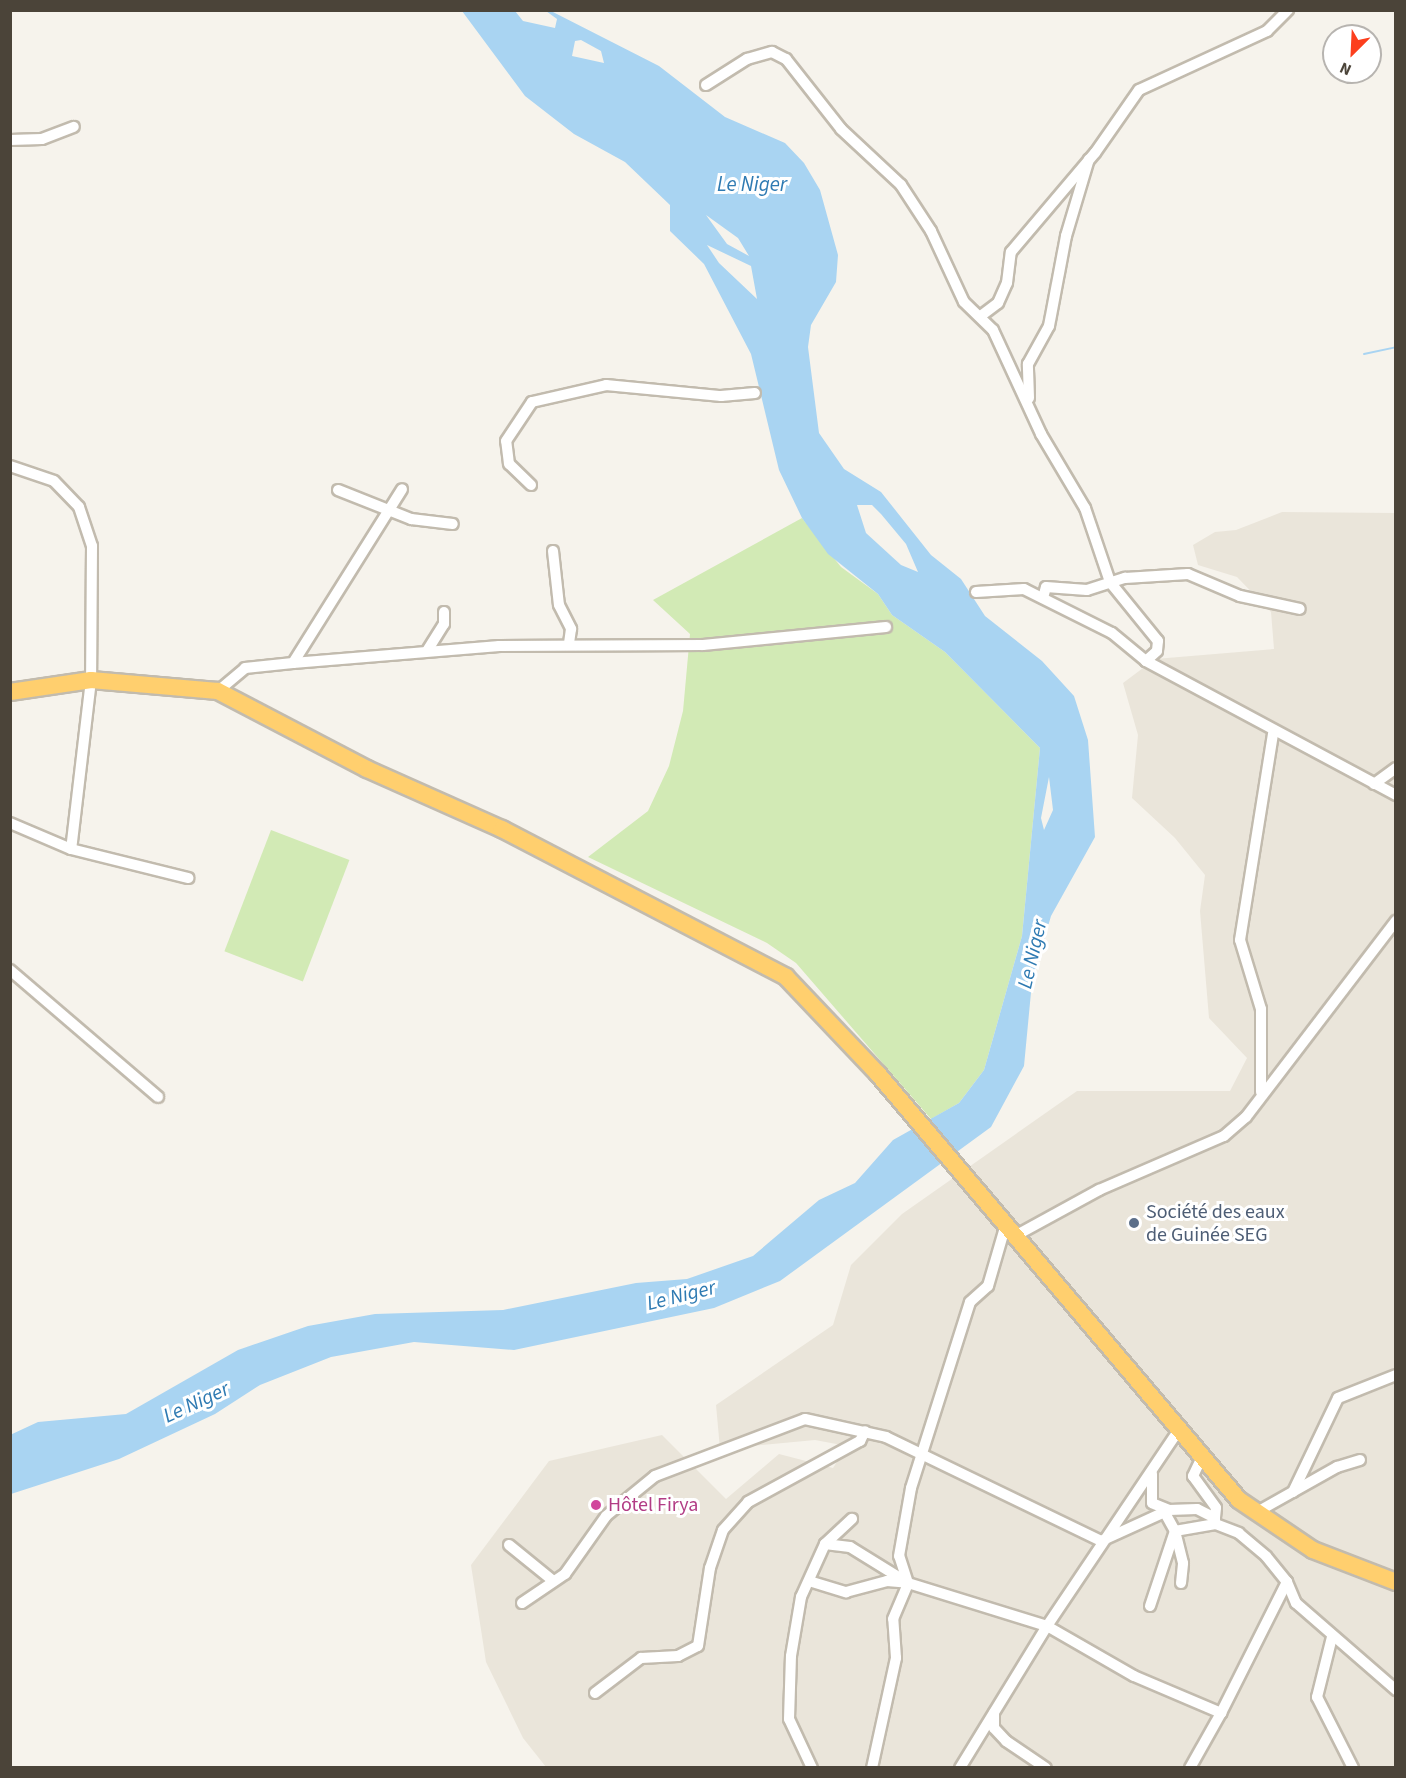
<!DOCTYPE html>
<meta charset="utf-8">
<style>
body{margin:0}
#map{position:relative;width:1406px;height:1778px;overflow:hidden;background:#f6f3ec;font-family:"Source Sans 3",sans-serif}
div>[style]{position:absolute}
.residential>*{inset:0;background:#eae5da}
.green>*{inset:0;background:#d2eab5;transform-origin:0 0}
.water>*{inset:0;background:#a9d4f2}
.stream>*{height:2px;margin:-1px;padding:0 1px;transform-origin:1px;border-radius:1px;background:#a9d4f2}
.roads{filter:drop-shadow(2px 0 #c2bbae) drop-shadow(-2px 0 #c2bbae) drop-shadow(0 2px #c2bbae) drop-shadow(0 -2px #c2bbae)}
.minor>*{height:10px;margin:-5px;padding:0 5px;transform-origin:5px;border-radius:5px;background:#fff}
.highway>*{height:16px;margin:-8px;padding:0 8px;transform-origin:8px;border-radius:8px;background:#ffcf6e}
.dots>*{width:16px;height:16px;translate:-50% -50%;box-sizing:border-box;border:3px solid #fff;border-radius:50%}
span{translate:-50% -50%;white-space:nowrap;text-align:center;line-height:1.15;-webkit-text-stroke:6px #fff;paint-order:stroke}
.service-label{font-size:20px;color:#4e5e75}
.left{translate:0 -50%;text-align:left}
.hotel-label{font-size:20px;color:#b23c85}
.water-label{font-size:21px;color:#2e7ab2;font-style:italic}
.frame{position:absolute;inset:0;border:12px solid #4b4439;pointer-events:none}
.north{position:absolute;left:1322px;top:24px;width:60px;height:60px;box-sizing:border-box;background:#fff;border:2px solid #b7b4b0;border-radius:50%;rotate:204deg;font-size:16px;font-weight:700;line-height:24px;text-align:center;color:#4b4439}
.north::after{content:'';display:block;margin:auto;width:21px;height:27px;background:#fc3f1d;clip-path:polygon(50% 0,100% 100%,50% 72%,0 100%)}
</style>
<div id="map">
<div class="residential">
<div style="clip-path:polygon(1282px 512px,1395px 513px,1395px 1767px,546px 1767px,523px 1738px,486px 1662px,471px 1565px,549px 1461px,662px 1435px,726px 1499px,779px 1454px,833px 1468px,847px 1446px,815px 1440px,720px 1449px,716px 1405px,833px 1325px,851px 1265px,902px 1214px,1077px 1091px,1230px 1091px,1247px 1058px,1209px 1018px,1200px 911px,1205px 875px,1175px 838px,1132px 798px,1138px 735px,1123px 683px,1155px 659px,1274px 649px,1271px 612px,1237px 577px,1198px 565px,1193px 545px,1215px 532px,1236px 530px)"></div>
</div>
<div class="green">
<div style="clip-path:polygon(802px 518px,841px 567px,878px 594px,892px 615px,945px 652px,1040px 748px,1022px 936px,984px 1070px,959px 1103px,931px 1119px,796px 963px,767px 943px,588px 857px,648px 811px,669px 766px,683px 711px,690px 634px,653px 600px)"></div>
<div style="left:271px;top:830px;width:84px;height:130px;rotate:21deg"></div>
</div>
<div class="water">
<div style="clip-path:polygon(evenodd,462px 11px,515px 11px,523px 21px,555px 28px,557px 19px,546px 11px,551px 11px,659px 66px,725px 117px,785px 143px,804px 163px,820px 190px,838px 255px,836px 282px,811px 325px,808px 347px,819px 433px,844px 469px,881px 492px,931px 555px,961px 579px,985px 616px,1042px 661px,1074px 696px,1088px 740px,1095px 837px,1051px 916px,1032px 982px,1024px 1066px,991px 1127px,780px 1281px,714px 1308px,514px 1350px,414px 1342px,331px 1357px,260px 1385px,215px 1414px,119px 1459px,11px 1494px,10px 1435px,38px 1422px,126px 1414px,238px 1350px,308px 1326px,375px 1314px,503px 1310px,636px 1283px,687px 1279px,753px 1256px,819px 1200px,855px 1183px,893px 1140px,959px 1103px,984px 1070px,1022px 936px,1040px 748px,945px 652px,892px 615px,878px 594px,828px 554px,802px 518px,779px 470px,751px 354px,704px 264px,670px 231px,670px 205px,625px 162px,574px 134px,525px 96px,462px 11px,581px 40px,601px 51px,604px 63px,572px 56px,575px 41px,581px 40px,462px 11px,706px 215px,738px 238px,749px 256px,727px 244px,706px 215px,462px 11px,707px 245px,751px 266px,757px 299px,719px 263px,707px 245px,462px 11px,857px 505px,872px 505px,881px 514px,906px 544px,918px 572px,901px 565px,866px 533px,857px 505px,462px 11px,1049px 777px,1053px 810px,1044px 830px,1041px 818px,1049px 777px)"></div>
</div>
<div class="stream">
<div style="left:1364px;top:354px;width:33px;rotate:-12deg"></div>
</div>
<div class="roads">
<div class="minor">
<div style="left:706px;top:85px;width:49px;rotate:-32.4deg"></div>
<div style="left:747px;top:59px;width:26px;rotate:-16deg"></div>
<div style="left:772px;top:52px;width:16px;rotate:27deg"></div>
<div style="left:786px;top:59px;width:89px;rotate:51.8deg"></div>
<div style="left:841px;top:129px;width:82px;rotate:43deg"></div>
<div style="left:901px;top:185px;width:55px;rotate:56.9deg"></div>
<div style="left:931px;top:231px;width:78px;rotate:65.1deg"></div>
<div style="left:964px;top:302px;width:40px;rotate:44deg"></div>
<div style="left:993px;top:330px;width:115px;rotate:65.2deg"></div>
<div style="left:1041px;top:434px;width:86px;rotate:59.3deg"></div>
<div style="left:1085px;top:508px;width:78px;rotate:71.3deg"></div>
<div style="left:1110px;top:582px;width:76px;rotate:50.9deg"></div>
<div style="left:1158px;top:641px;width:10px;rotate:96deg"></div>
<div style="left:1157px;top:651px;width:15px;rotate:138deg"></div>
<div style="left:1146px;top:661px;width:284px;rotate:28.2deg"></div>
<div style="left:10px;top:140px;width:32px;rotate:-2deg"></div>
<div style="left:42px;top:139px;width:34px;rotate:-21deg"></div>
<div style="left:982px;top:315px;width:20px;rotate:-37deg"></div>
<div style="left:998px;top:303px;width:22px;rotate:-66deg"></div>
<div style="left:1007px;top:283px;width:31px;rotate:-83deg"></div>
<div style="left:1011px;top:252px;width:130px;rotate:-49.7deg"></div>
<div style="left:1095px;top:153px;width:77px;rotate:-55.1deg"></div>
<div style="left:1139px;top:90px;width:141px;rotate:-24.7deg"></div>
<div style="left:1267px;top:31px;width:30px;rotate:-45deg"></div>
<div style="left:1029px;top:398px;width:34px;rotate:-92deg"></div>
<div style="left:1028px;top:364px;width:43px;rotate:-61.1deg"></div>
<div style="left:1049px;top:326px;width:92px;rotate:-79.3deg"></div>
<div style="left:1066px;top:236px;width:80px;rotate:-73.4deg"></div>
<div style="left:10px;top:466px;width:46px;rotate:18.8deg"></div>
<div style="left:54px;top:481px;width:36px;rotate:46deg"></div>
<div style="left:79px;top:507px;width:41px;rotate:71.6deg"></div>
<div style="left:92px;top:546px;width:134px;rotate:90.4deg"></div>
<div style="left:91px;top:680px;width:170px;rotate:96.7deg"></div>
<div style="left:531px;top:485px;width:30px;rotate:-136deg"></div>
<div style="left:509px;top:464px;width:23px;rotate:-97deg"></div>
<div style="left:506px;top:441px;width:47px;rotate:-56.3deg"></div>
<div style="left:532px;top:402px;width:76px;rotate:-12.9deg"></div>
<div style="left:606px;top:385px;width:116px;rotate:5.5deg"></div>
<div style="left:721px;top:396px;width:34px;rotate:-5deg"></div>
<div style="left:338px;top:490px;width:79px;rotate:21.7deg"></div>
<div style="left:411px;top:519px;width:42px;rotate:6.8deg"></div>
<div style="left:553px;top:551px;width:54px;rotate:83.7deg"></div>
<div style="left:559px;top:605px;width:27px;rotate:63deg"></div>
<div style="left:571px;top:629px;width:15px;rotate:98deg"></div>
<div style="left:976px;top:592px;width:48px;rotate:-3.6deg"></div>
<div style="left:1024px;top:589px;width:98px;rotate:26.6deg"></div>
<div style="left:1112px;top:633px;width:44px;rotate:39.5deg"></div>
<div style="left:1043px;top:598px;width:11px;rotate:-75deg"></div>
<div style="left:1046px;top:587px;width:41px;rotate:4.2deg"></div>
<div style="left:1087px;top:590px;width:40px;rotate:-18deg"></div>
<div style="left:1125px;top:578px;width:63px;rotate:-3.6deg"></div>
<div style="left:1188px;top:574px;width:56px;rotate:22.9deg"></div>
<div style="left:1240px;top:596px;width:61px;rotate:12.2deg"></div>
<div style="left:427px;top:651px;width:32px;rotate:-58deg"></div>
<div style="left:444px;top:624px;width:12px;rotate:-90deg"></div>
<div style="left:293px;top:663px;width:205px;rotate:-57.9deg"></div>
<div style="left:218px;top:691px;width:35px;rotate:-40deg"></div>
<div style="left:245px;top:668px;width:48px;rotate:-5.9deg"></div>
<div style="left:293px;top:663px;width:207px;rotate:-4.7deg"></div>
<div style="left:499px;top:646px;width:204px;rotate:-0.3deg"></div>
<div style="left:703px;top:645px;width:184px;rotate:-5.6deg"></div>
<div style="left:1374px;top:784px;width:27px;rotate:-36deg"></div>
<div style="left:10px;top:823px;width:66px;rotate:23.1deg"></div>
<div style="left:71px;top:849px;width:121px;rotate:13.9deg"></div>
<div style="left:10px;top:970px;width:195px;rotate:40.6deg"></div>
<div style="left:1261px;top:1092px;width:83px;rotate:-90deg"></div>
<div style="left:1261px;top:1009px;width:72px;rotate:-106.9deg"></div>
<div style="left:1240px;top:940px;width:209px;rotate:-80.9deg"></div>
<div style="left:1015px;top:1236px;width:96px;rotate:-28.7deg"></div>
<div style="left:1099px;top:1190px;width:136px;rotate:-23.4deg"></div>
<div style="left:1224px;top:1136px;width:29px;rotate:-41deg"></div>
<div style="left:1246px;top:1117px;width:247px;rotate:-52.6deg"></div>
<div style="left:1201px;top:1459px;width:19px;rotate:115deg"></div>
<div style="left:1193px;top:1476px;width:39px;rotate:54deg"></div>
<div style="left:1216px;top:1508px;width:10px;rotate:96deg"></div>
<div style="left:1293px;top:1492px;width:104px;rotate:-64.4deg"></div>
<div style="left:1338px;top:1398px;width:62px;rotate:-21.6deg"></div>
<div style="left:1257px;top:1512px;width:92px;rotate:-29.4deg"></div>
<div style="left:1337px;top:1467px;width:24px;rotate:-17deg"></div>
<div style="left:825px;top:1544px;width:25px;rotate:7deg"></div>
<div style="left:850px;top:1547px;width:68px;rotate:31.8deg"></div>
<div style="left:908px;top:1583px;width:145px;rotate:17.2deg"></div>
<div style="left:1047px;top:1626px;width:235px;rotate:-56.1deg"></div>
<div style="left:509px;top:1545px;width:55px;rotate:39.1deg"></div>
<div style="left:809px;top:1581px;width:39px;rotate:17deg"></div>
<div style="left:846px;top:1592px;width:42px;rotate:-15deg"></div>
<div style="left:887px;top:1581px;width:21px;rotate:5deg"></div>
<div style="left:1287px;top:1582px;width:23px;rotate:67deg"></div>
<div style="left:1296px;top:1603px;width:133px;rotate:41deg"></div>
<div style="left:1181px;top:1583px;width:20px;rotate:-84deg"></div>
<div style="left:1183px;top:1563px;width:33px;rotate:-104deg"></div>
<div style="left:1175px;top:1531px;width:41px;rotate:-9.9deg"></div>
<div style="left:522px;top:1603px;width:52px;rotate:-34deg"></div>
<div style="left:565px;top:1574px;width:71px;rotate:-54.7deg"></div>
<div style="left:606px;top:1516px;width:63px;rotate:-39.2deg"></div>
<div style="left:655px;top:1476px;width:160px;rotate:-20.8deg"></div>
<div style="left:805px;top:1419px;width:83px;rotate:12.5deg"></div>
<div style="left:886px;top:1437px;width:239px;rotate:25.8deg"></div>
<div style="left:1101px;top:1541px;width:75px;rotate:-24.5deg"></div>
<div style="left:1150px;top:1606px;width:79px;rotate:-71.6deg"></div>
<div style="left:1175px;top:1531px;width:18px;rotate:-119deg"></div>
<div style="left:1332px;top:1637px;width:62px;rotate:104deg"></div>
<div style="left:1317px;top:1697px;width:80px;rotate:63.1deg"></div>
<div style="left:595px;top:1693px;width:58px;rotate:-37.3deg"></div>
<div style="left:641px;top:1658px;width:37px;rotate:-3deg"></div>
<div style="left:678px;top:1656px;width:22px;rotate:-27deg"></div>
<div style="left:698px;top:1646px;width:79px;rotate:-81.3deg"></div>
<div style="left:710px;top:1568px;width:40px;rotate:-71.1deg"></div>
<div style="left:723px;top:1530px;width:38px;rotate:-48deg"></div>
<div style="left:748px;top:1502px;width:128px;rotate:-28.6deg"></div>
<div style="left:860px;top:1441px;width:11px;rotate:-63deg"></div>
<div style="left:994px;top:1713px;width:15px;rotate:90deg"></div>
<div style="left:994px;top:1728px;width:18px;rotate:47deg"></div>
<div style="left:1006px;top:1741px;width:48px;rotate:34deg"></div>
<div style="left:812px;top:1768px;width:54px;rotate:-115.1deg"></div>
<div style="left:789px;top:1719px;width:63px;rotate:-88.2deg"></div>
<div style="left:791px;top:1656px;width:60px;rotate:-80.4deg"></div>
<div style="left:801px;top:1597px;width:58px;rotate:-65.6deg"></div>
<div style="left:825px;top:1544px;width:37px;rotate:-43deg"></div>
<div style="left:872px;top:1768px;width:113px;rotate:-77.7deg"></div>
<div style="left:896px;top:1658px;width:39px;rotate:-94deg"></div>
<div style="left:893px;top:1619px;width:39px;rotate:-67deg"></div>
<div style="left:908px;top:1583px;width:28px;rotate:-108deg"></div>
<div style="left:899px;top:1556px;width:69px;rotate:-80deg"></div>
<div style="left:911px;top:1488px;width:195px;rotate:-72.4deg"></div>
<div style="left:970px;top:1302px;width:24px;rotate:-42deg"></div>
<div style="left:988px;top:1286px;width:65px;rotate:-73.8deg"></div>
<div style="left:960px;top:1768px;width:167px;rotate:-58.5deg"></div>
<div style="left:1047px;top:1626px;width:100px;rotate:29.9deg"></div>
<div style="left:1134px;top:1676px;width:95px;rotate:23deg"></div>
<div style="left:1221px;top:1713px;width:147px;rotate:-63.3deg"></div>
<div style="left:1287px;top:1582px;width:33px;rotate:-129deg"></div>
<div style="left:1266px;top:1556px;width:35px;rotate:-140deg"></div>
<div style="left:1239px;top:1533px;width:26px;rotate:-159deg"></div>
<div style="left:1215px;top:1524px;width:6px;rotate:-90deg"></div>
<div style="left:1215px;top:1518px;width:20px;rotate:-153deg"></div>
<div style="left:1197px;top:1509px;width:28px;rotate:178deg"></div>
<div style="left:1169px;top:1510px;width:18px;rotate:-158deg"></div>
<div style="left:1152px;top:1503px;width:29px;rotate:-90deg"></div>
<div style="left:1190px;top:1768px;width:63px;rotate:-60.6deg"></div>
</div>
<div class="highway">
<div style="left:10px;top:692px;width:82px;rotate:-8.4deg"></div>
<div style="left:91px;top:680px;width:127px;rotate:5deg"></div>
<div style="left:218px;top:691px;width:168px;rotate:27.6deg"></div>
<div style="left:367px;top:769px;width:148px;rotate:24deg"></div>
<div style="left:502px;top:829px;width:320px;rotate:27.5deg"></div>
<div style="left:786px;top:977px;width:134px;rotate:46.5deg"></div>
<div style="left:878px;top:1074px;width:558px;rotate:49.72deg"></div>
<div style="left:1239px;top:1500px;width:89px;rotate:34deg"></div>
<div style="left:1313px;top:1550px;width:89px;rotate:21.1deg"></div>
</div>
</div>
<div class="dots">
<div style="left:1134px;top:1223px;background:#5c6f8a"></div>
<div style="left:596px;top:1505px;background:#d1479c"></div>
</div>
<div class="service-label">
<span class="left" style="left:1146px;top:1224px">Société des eaux<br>de Guinée SEG</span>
</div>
<div class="hotel-label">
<span class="left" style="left:608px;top:1505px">Hôtel Firya</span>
</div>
<div class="water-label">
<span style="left:752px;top:184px">Le Niger</span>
<span style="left:1032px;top:954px;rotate:-77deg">Le Niger</span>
<span style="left:681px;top:1295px;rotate:-14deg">Le Niger</span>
<span style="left:196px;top:1402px;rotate:-25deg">Le Niger</span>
</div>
<div class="frame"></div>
<div class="north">N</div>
</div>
